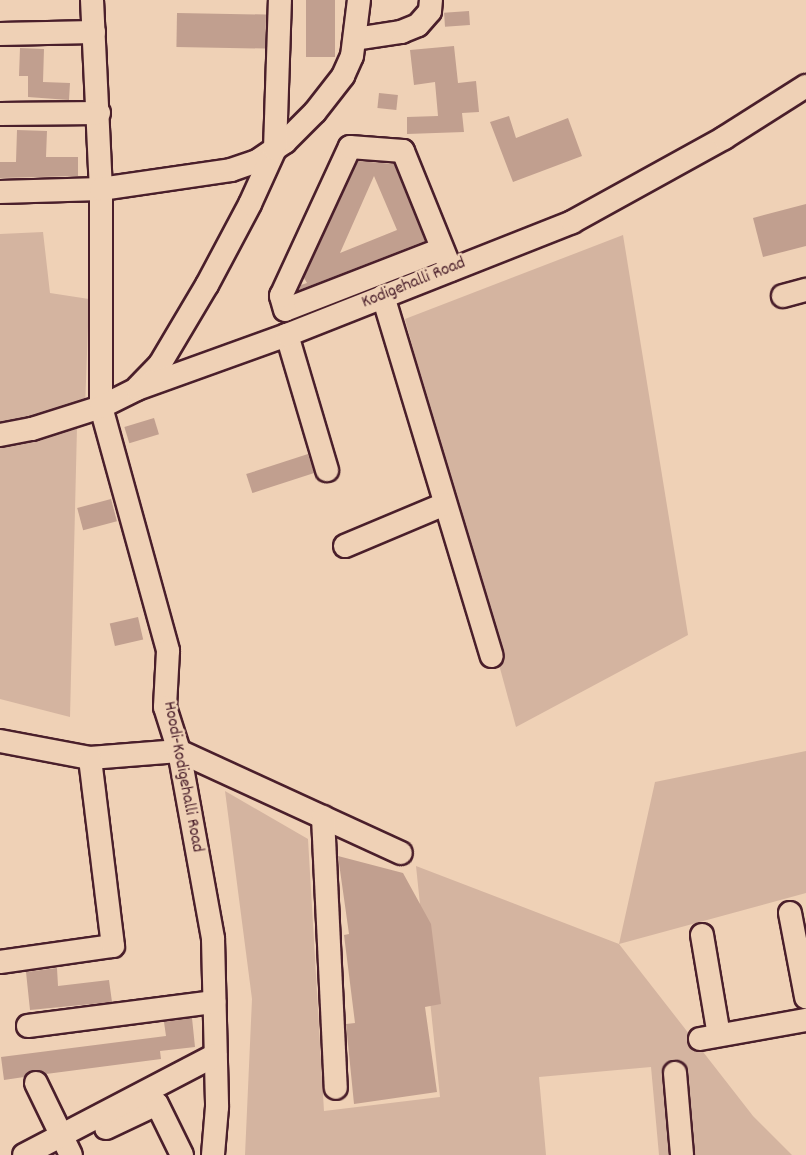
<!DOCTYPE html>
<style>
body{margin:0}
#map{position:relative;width:806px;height:1155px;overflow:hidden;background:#efd1b6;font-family:Dekko,sans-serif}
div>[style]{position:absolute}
.green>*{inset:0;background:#d4b4a0}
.building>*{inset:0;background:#c19f8f;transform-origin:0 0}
.roads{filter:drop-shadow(2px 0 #4a1f2b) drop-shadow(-2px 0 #4a1f2b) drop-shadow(0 2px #4a1f2b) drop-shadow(0 -2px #4a1f2b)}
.minor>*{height:22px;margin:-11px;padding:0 11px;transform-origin:11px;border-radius:11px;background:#efd1b6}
span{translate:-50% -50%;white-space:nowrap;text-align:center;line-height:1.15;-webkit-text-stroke:5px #efd1b6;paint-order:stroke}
.street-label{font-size:18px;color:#4a1f2b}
</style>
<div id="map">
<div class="green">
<div style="clip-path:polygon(43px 232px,50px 293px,89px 299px,85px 408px,0 422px,0 234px)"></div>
<div style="clip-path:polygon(623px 235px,688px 635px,516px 727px,405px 319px)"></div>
<div style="clip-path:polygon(77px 427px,70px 717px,0 699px,0 442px)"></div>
<div style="clip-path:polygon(806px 751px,806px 893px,619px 944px,753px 1116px,792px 1155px,659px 1155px,651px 1067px,539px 1077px,546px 1155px,245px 1155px,252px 999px,225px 791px,308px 839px,324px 1111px,440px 1097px,416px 866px,619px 944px,655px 782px)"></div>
</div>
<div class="building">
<div style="left:306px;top:0;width:29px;height:57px"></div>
<div style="left:469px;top:11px;width:14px;height:25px;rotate:86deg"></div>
<div style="left:177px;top:13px;width:89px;height:34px;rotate:1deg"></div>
<div style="clip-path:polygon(454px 46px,458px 83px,476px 81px,479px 112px,462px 113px,464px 132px,407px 134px,407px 117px,438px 116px,435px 82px,414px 85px,410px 50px)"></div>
<div style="clip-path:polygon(20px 48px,44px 49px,43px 82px,70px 83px,69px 100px,28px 97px,28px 76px,19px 76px)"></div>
<div style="left:379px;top:93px;width:19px;height:15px;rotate:6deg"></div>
<div style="clip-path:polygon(509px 116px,516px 138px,568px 118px,582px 156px,513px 182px,490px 122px)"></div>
<div style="clip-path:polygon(17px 130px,47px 131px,46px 157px,78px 157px,78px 176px,0 178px,0 162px,16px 162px)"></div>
<div style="clip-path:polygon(evenodd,358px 161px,394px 164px,425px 241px,299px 290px,301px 285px,307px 283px,304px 278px,358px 161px,374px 176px,397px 230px,340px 253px,374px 176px)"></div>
<div style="clip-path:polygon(806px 204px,806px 246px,763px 257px,753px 218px)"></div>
<div style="left:154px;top:418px;width:17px;height:31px;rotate:73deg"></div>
<div style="left:308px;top:454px;width:20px;height:65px;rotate:72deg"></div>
<div style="left:111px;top:499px;width:23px;height:35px;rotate:75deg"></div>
<div style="left:138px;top:617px;width:23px;height:29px;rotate:77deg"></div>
<div style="clip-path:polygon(338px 856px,403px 873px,431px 924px,441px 1004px,425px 1007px,437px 1092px,354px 1104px,346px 1024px,355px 1023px,344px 935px,349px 934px)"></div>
<div style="clip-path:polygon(57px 968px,58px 986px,109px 980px,112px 1002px,30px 1010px,26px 972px)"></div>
<div style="clip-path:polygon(192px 1018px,195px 1047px,160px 1051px,161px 1059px,46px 1074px,36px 1070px,30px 1071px,24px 1077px,4px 1080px,1px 1057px,166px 1036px,164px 1022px)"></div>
</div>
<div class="roads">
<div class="minor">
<div style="left:92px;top:0;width:189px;rotate:87.3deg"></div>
<div style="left:101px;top:189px;width:218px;rotate:90deg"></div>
<div style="left:101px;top:407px;width:253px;rotate:74.6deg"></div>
<div style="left:168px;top:651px;width:56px;rotate:93.1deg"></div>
<div style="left:165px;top:707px;width:46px;rotate:72.3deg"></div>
<div style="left:179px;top:751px;width:191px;rotate:79.7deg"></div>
<div style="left:213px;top:939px;width:168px;rotate:88.6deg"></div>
<div style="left:217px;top:1107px;width:48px;rotate:94.8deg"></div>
<div style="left:0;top:34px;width:94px;rotate:-1.2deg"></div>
<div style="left:355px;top:39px;width:47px;rotate:-8.7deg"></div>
<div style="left:401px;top:32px;width:18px;rotate:-22deg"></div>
<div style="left:418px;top:25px;width:18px;rotate:-49deg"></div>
<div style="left:430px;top:11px;width:11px;rotate:-85deg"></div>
<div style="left:0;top:114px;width:99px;rotate:-0.6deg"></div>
<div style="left:0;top:192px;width:101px;rotate:-1.7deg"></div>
<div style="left:101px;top:189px;width:131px;rotate:-8.3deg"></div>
<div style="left:231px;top:170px;width:28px;rotate:-19deg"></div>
<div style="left:257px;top:161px;width:34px;rotate:-34deg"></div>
<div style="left:285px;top:142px;width:42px;rotate:-45deg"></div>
<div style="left:315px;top:112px;width:46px;rotate:-52.1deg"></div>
<div style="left:343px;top:76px;width:22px;rotate:-66deg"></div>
<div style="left:352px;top:56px;width:56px;rotate:-82.9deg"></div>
<div style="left:442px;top:249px;width:168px;rotate:158.8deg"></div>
<div style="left:285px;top:310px;width:15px;rotate:-106deg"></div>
<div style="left:281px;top:296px;width:164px;rotate:-65.2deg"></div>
<div style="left:350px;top:147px;width:53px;rotate:4.3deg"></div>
<div style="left:403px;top:151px;width:128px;rotate:68deg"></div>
<div style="left:383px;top:296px;width:376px;rotate:73.2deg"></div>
<div style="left:783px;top:296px;width:24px;rotate:-15deg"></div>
<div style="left:287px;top:335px;width:141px;rotate:73.5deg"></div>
<div style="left:138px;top:387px;width:32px;rotate:-46deg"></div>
<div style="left:160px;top:364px;width:92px;rotate:-59.3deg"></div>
<div style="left:207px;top:285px;width:92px;rotate:-62deg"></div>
<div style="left:250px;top:204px;width:60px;rotate:-65.6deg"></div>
<div style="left:275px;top:149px;width:149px;rotate:-88.1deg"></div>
<div style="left:0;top:435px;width:33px;rotate:-11deg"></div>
<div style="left:32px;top:429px;width:72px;rotate:-17.7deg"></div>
<div style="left:101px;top:407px;width:40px;rotate:-26.6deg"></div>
<div style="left:137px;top:389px;width:159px;rotate:-19.8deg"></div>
<div style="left:287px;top:335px;width:307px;rotate:-21.6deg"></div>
<div style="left:572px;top:222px;width:174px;rotate:-28.9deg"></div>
<div style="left:724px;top:138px;width:97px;rotate:-32.4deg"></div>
<div style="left:345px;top:546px;width:108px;rotate:-22.8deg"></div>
<div style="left:0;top:741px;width:92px;rotate:10.7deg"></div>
<div style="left:90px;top:758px;width:89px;rotate:-4.5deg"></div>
<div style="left:179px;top:751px;width:244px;rotate:24.7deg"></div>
<div style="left:323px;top:817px;width:271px;rotate:87.3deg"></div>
<div style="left:790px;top:913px;width:86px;rotate:79.2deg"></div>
<div style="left:702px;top:935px;width:101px;rotate:80.4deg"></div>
<div style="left:0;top:962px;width:114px;rotate:-8.1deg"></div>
<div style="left:113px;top:946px;width:189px;rotate:-97deg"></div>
<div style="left:28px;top:1026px;width:188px;rotate:-7.4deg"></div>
<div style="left:700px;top:1039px;width:108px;rotate:-10.2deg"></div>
<div style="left:675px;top:1073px;width:82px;rotate:85.1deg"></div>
<div style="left:36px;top:1083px;width:80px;rotate:64.1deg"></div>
<div style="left:106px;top:1128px;width:56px;rotate:-25.2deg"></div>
<div style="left:157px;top:1104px;width:57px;rotate:63.9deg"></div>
<div style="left:24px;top:1155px;width:216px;rotate:-27.6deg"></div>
</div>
</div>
<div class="street-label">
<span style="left:414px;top:284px;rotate:-22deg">Kodigehalli Road</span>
<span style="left:182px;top:777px;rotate:79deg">Hoodi-Kodigehalli Road</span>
</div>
</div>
